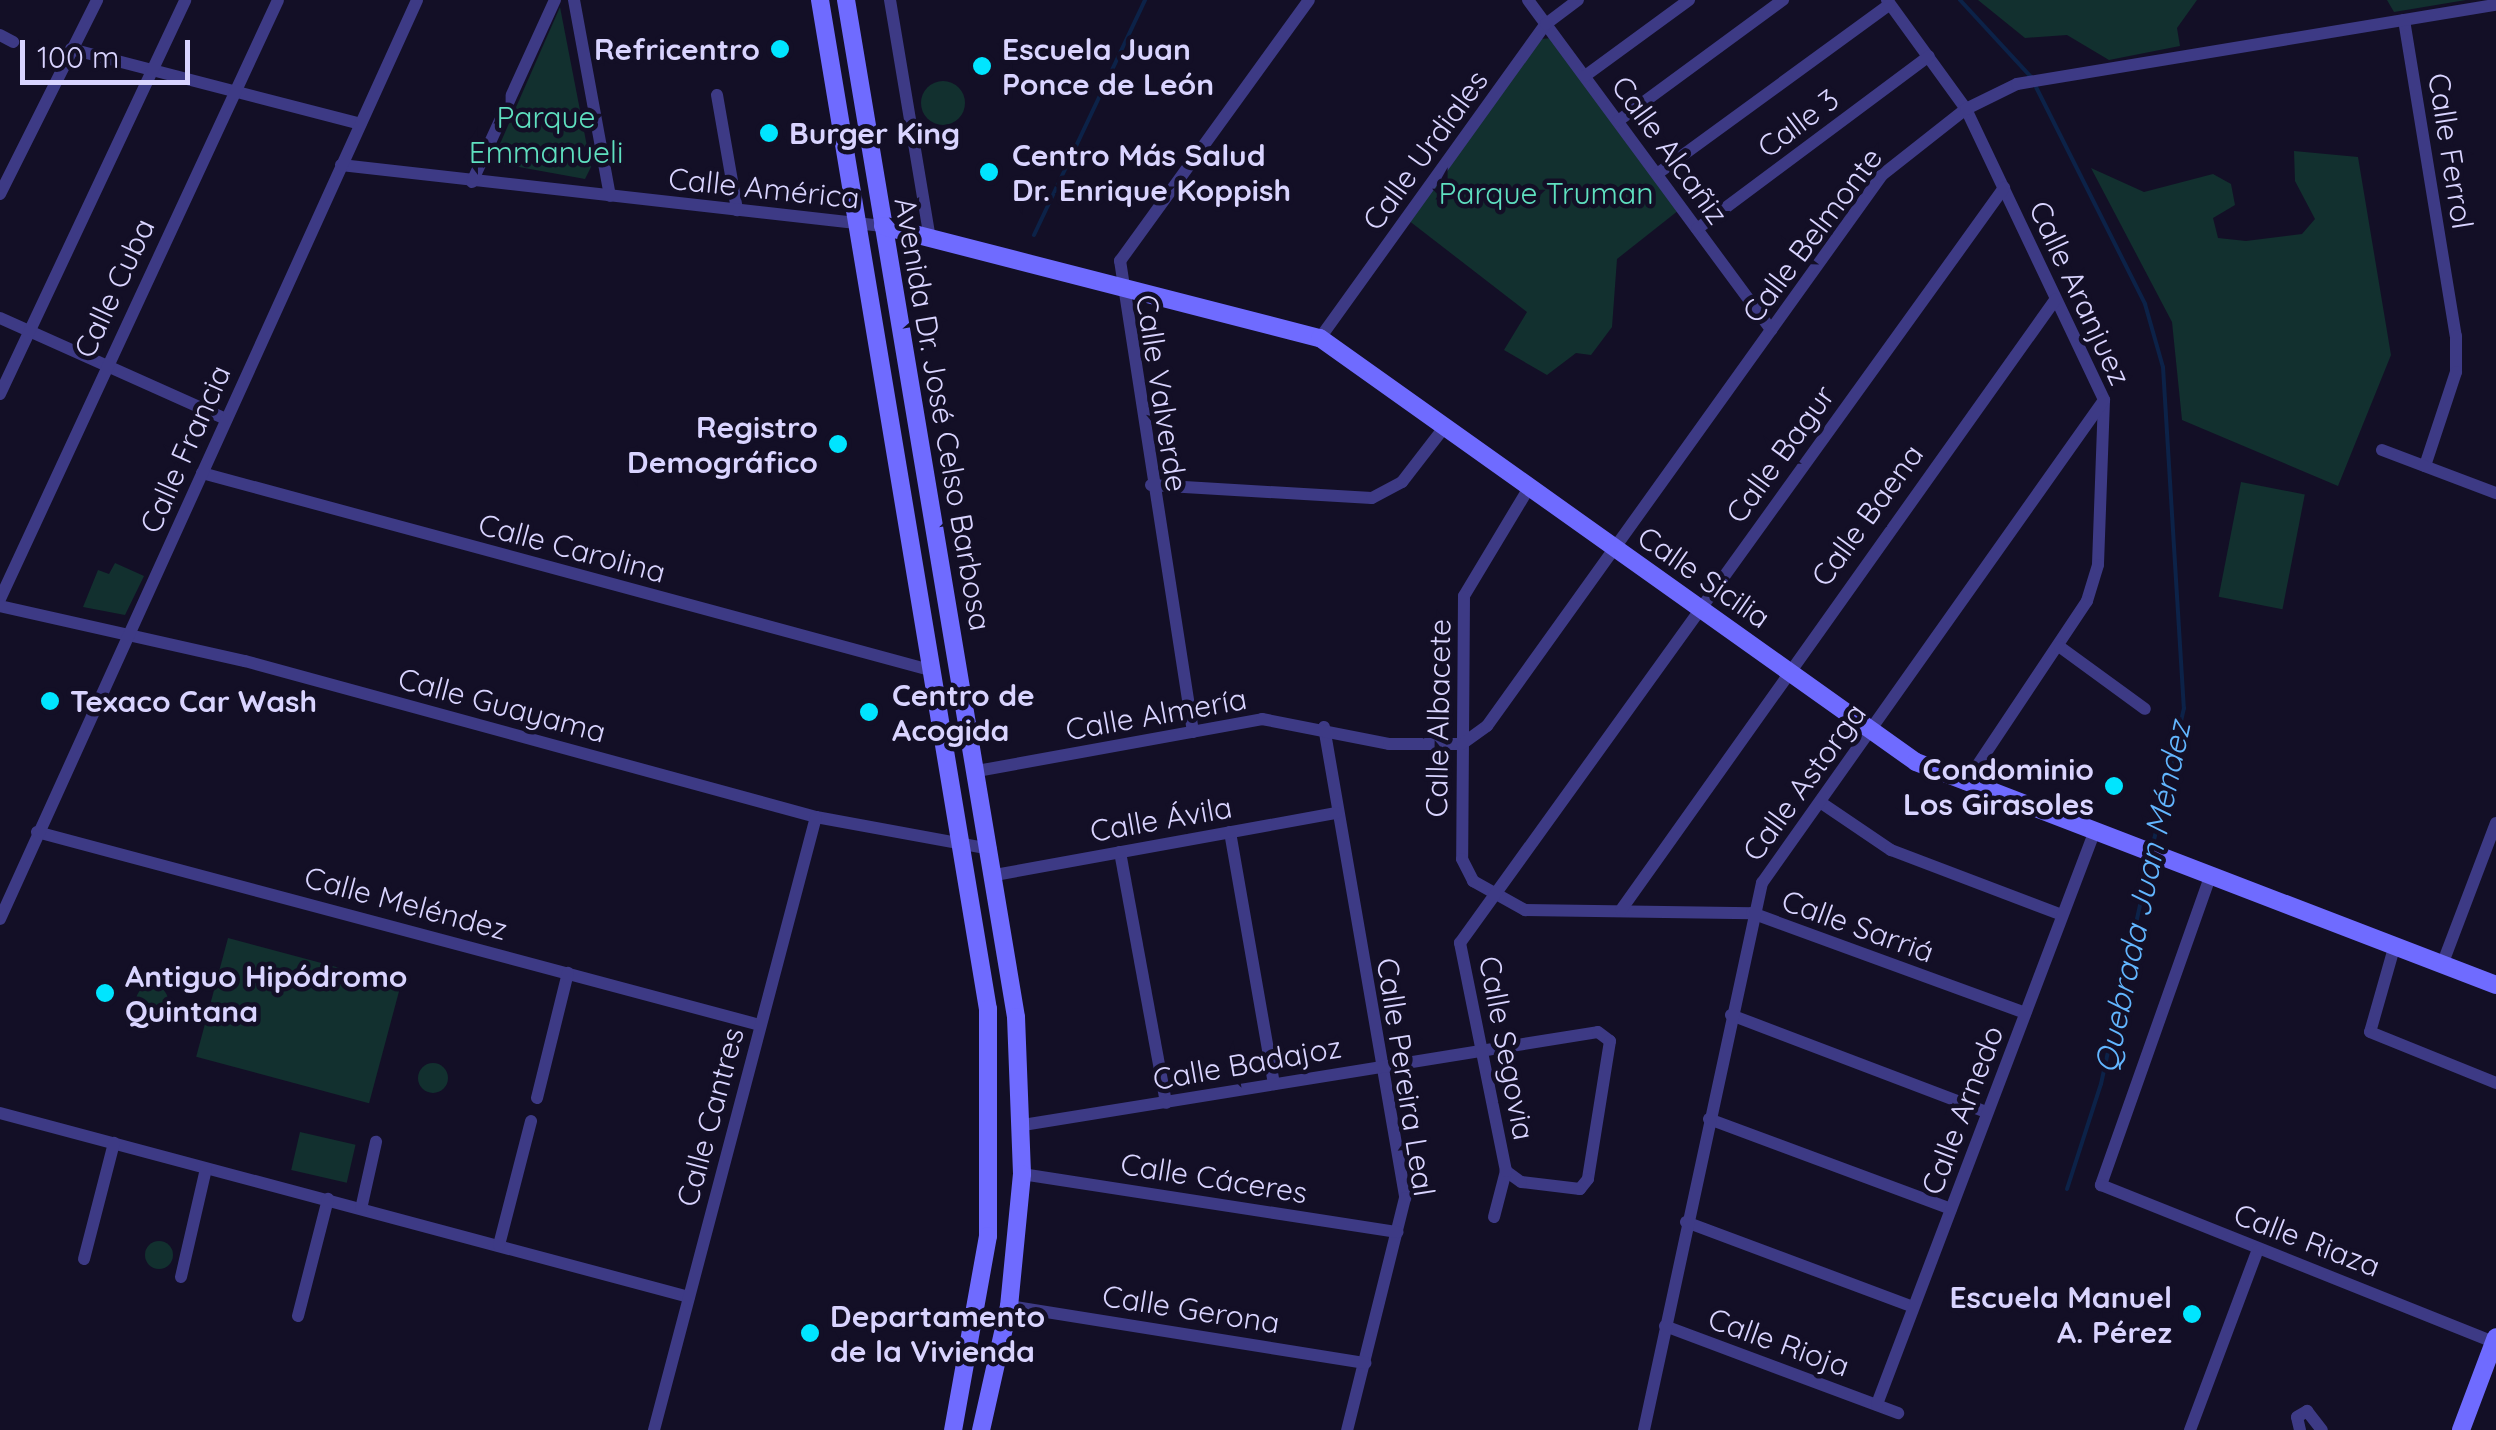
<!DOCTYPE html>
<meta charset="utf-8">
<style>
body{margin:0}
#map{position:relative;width:2496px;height:1430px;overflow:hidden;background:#130f26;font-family:Quicksand,sans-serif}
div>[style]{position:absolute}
.green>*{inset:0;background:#12302f;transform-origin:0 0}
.round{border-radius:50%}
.stream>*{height:4px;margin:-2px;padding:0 2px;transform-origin:2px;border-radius:2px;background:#0c2248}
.street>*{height:12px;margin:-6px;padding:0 6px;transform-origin:6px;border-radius:6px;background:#3d3a85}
.secondary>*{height:18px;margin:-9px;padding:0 9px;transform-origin:9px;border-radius:9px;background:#6f6bff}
.dots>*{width:28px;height:28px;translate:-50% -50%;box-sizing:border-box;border:5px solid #130f26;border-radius:50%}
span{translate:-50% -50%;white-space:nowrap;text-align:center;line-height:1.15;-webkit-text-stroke:9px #130f26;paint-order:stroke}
.poi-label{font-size:30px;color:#d9d4ff;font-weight:700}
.right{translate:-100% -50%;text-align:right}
.left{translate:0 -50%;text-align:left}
.park-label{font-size:30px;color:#5fe0c0}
.street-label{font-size:30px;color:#d9d4ff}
.water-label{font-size:32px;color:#62b6ff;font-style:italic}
.scale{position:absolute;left:20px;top:40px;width:170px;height:45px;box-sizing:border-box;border:5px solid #d9d4ff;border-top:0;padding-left:12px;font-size:30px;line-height:35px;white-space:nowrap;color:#d9d4ff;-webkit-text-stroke:8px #130f26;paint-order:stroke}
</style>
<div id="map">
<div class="green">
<div style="clip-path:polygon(1978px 0,2197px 0,2177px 28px,2180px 46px,2109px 60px,2067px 35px,2025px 38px)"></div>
<div style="clip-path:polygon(2387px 0,2466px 0,2394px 12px)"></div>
<div style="clip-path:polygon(560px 7px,591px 167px,585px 179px,492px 162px)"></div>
<div style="clip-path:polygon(1551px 38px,1679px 210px,1617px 259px,1612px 327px,1591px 355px,1576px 353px,1547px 375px,1504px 350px,1527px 312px,1408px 220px,1541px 39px)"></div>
<div class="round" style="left:921px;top:81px;width:44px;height:44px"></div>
<div style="clip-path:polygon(2294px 151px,2358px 157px,2391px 355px,2338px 486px,2182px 420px,2172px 322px,2091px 168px,2144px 192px,2213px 174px,2231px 184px,2235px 205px,2213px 218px,2218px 238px,2246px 241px,2302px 234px,2315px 219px,2295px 181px)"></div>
<div style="left:2241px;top:482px;width:65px;height:117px;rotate:11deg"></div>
<div style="clip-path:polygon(115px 563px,144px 576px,125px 615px,83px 607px,98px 570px,109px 574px)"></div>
<div style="left:228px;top:938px;width:179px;height:123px;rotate:15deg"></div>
<div class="round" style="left:136px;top:985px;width:32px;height:32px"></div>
<div class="round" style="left:418px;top:1063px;width:30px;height:30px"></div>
<div style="left:300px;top:1132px;width:57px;height:39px;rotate:13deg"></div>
<div class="round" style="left:145px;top:1241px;width:28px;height:28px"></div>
</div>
<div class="stream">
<div style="left:1960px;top:0;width:106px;rotate:47.3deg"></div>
<div style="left:2036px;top:87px;width:243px;rotate:63.3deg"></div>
<div style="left:2145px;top:304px;width:66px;rotate:74.1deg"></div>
<div style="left:2163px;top:367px;width:342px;rotate:86.5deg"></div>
<div style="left:2184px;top:708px;width:140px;rotate:102.8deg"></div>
<div style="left:1034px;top:235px;width:260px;rotate:-64.7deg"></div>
<div style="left:2067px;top:1189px;width:110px;rotate:-72.1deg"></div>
<div style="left:2101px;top:1084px;width:230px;rotate:-77.7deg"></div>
</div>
<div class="street">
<div style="left:574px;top:0;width:199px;rotate:79.6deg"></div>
<div style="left:890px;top:0;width:235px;rotate:80.5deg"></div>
<div style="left:1528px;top:0;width:410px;rotate:53.6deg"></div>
<div style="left:1887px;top:0;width:135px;rotate:54.1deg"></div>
<div style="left:1966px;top:109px;width:322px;rotate:64.6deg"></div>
<div style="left:2104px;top:400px;width:165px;rotate:92.1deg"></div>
<div style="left:2098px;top:565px;width:38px;rotate:107deg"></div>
<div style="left:2087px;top:601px;width:220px;rotate:123.7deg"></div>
<div style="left:2404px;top:20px;width:320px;rotate:80.7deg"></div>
<div style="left:2456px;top:336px;width:36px;rotate:90deg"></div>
<div style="left:2456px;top:372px;width:99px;rotate:108.3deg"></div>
<div style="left:0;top:35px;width:15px;rotate:28deg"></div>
<div style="left:71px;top:49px;width:299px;rotate:14.5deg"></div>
<div style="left:1585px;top:76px;width:129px;rotate:-36.2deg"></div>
<div style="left:717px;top:95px;width:117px;rotate:80.1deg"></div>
<div style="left:1618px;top:121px;width:205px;rotate:-36.3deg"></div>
<div style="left:341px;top:165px;width:545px;rotate:6.42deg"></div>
<div style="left:1657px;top:174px;width:288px;rotate:-36.1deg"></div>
<div style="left:472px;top:182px;width:200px;rotate:-65.5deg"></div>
<div style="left:0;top:194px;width:217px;rotate:-63.4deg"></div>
<div style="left:1697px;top:229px;width:289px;rotate:-36.7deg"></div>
<div style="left:0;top:318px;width:248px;rotate:24.1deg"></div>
<div style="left:1320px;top:338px;width:387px;rotate:-54.3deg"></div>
<div style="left:1546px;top:24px;width:40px;rotate:-37deg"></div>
<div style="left:0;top:394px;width:435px;rotate:-64.8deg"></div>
<div style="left:2382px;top:450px;width:122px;rotate:20.7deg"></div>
<div style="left:202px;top:473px;width:754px;rotate:15.14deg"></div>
<div style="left:1151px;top:485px;width:221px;rotate:3.4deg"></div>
<div style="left:1372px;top:498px;width:34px;rotate:-28deg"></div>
<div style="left:1402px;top:482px;width:72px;rotate:-52.3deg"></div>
<div style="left:1530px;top:486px;width:128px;rotate:121deg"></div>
<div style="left:1464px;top:596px;width:263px;rotate:90.4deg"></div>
<div style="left:1462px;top:859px;width:25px;rotate:63deg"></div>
<div style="left:1473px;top:881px;width:60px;rotate:29.1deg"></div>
<div style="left:1525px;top:910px;width:227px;rotate:0.8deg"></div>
<div style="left:1752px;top:913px;width:291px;rotate:20.1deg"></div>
<div style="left:0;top:599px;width:660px;rotate:-65.1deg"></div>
<div style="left:0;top:606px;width:251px;rotate:12.7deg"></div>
<div style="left:245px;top:661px;width:592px;rotate:15.28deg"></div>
<div style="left:816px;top:817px;width:178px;rotate:10.4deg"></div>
<div style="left:2060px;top:647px;width:105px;rotate:36.1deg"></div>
<div style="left:1324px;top:727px;width:478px;rotate:80.2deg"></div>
<div style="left:1405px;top:1198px;width:239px;rotate:104deg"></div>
<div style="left:1193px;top:732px;width:477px;rotate:-98.8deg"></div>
<div style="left:1120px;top:261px;width:322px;rotate:-54.1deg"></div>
<div style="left:977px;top:771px;width:290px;rotate:-10.3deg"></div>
<div style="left:1262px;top:719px;width:129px;rotate:11.1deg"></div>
<div style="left:1389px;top:744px;width:73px"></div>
<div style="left:1462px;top:744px;width:31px;rotate:-36deg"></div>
<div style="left:1487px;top:726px;width:678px;rotate:-54.36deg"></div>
<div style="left:1882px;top:175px;width:107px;rotate:-38.2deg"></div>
<div style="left:1966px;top:109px;width:57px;rotate:-26.1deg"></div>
<div style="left:2017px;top:84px;width:485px;rotate:-9.4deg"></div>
<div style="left:1820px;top:802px;width:86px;rotate:34.1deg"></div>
<div style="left:1891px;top:850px;width:183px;rotate:20.8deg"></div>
<div style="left:37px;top:832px;width:748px;rotate:14.95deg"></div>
<div style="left:1230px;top:832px;width:256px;rotate:80.1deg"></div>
<div style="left:1120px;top:852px;width:255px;rotate:79.6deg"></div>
<div style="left:995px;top:875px;width:347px;rotate:-10.3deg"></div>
<div style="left:2210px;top:877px;width:327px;rotate:109.5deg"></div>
<div style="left:2101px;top:1185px;width:425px;rotate:21.8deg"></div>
<div style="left:1621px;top:910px;width:749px;rotate:-54.57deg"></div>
<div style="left:0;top:919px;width:1009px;rotate:-65.59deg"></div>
<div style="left:2394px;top:948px;width:87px;rotate:105.9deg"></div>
<div style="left:2370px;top:1032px;width:136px;rotate:22deg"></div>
<div style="left:2442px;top:965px;width:152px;rotate:-69.2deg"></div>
<div style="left:1731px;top:1015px;width:274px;rotate:20.8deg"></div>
<div style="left:537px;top:1098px;width:129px;rotate:-76.1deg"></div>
<div style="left:0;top:1113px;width:713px;rotate:14.95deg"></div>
<div style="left:1709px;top:1119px;width:258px;rotate:20.4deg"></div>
<div style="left:1023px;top:1125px;width:582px;rotate:-9.19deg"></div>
<div style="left:1598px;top:1032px;width:15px;rotate:37deg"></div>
<div style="left:1610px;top:1041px;width:140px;rotate:99.1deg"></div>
<div style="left:1588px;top:1179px;width:13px;rotate:129deg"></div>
<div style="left:1580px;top:1189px;width:59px;rotate:-173.2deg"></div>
<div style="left:1521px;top:1182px;width:19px;rotate:-144deg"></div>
<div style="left:1022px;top:1174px;width:380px;rotate:8.8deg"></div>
<div style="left:361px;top:1209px;width:69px;rotate:-77.4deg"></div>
<div style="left:1494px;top:1217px;width:48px;rotate:-75.4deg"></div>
<div style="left:1506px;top:1171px;width:233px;rotate:-101.4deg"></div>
<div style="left:1460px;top:943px;width:931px;rotate:-54.23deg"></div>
<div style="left:1686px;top:1222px;width:242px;rotate:20.5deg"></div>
<div style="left:499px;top:1245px;width:128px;rotate:-75.5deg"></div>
<div style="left:84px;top:1259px;width:120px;rotate:-75.5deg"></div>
<div style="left:181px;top:1277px;width:111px;rotate:-77deg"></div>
<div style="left:1009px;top:1306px;width:361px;rotate:9.1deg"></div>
<div style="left:298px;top:1316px;width:121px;rotate:-75.6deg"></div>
<div style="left:1665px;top:1326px;width:249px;rotate:20.5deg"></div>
<div style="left:1877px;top:1404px;width:611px;rotate:-69.19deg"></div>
<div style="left:654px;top:1430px;width:634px;rotate:-75.2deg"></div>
<div style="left:1644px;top:1430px;width:560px;rotate:-77.83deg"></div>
<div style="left:1762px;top:883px;width:592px;rotate:-54.7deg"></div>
<div style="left:2190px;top:1430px;width:193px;rotate:-69.4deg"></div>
<div style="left:2300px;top:1430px;width:13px;rotate:-103deg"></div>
<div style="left:2297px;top:1417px;width:12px;rotate:-31deg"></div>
<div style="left:2307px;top:1411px;width:24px;rotate:52deg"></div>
</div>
<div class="secondary">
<div style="left:820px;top:0;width:1023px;rotate:80.55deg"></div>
<div style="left:988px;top:1009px;width:227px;rotate:90deg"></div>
<div style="left:988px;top:1236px;width:197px;rotate:100.2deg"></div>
<div style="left:846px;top:0;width:1031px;rotate:80.51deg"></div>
<div style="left:1016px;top:1017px;width:157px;rotate:87.8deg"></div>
<div style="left:1022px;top:1174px;width:133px;rotate:95.6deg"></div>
<div style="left:1009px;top:1306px;width:127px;rotate:102.7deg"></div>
<div style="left:883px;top:226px;width:451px;rotate:14.4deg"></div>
<div style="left:1320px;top:338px;width:731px;rotate:35.43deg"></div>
<div style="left:1916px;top:762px;width:621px;rotate:21.03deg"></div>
<div style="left:2461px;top:1430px;width:99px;rotate:-69.4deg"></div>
</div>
<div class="dots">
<div style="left:780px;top:49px;background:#00e5ff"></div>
<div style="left:982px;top:66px;background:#00e5ff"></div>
<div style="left:769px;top:133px;background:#00e5ff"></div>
<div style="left:989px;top:172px;background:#00e5ff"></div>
<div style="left:838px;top:444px;background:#00e5ff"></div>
<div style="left:50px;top:701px;background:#00e5ff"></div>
<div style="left:869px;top:712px;background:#00e5ff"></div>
<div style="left:2114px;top:786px;background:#00e5ff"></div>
<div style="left:105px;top:993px;background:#00e5ff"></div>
<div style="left:2192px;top:1314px;background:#00e5ff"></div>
<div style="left:810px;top:1333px;background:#00e5ff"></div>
</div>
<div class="poi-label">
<span class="right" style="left:760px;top:49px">Refricentro</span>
<span class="left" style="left:1002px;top:66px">Escuela Juan<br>Ponce de León</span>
<span class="left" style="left:789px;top:133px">Burger King</span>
<span class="left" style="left:1012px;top:172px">Centro Más Salud<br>Dr. Enrique Koppish</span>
<span class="right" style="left:818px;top:444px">Registro<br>Demográfico</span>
<span class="left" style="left:892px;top:712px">Centro de<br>Acogida</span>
<span class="left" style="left:70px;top:701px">Texaco Car Wash</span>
<span class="right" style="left:2094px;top:786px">Condominio<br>Los Girasoles</span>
<span class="left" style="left:125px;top:993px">Antiguo Hipódromo<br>Quintana</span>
<span class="right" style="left:2172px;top:1314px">Escuela Manuel<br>A. Pérez</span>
<span class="left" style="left:830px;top:1333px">Departamento<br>de la Vivienda</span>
</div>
<div class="park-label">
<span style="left:546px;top:134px">Parque<br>Emmanueli</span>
<span style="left:1546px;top:193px">Parque Truman</span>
</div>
<div class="street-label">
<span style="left:1798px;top:123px;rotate:-37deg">Calle 3</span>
<span style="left:1425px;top:150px;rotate:-54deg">Calle Urdiales</span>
<span style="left:1670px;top:150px;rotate:54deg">Calle Alcañiz</span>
<span style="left:2451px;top:151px;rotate:81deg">Calle Ferrol</span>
<span style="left:764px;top:188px;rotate:6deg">Calle América</span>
<span style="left:1812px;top:235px;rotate:-53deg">Calle Belmonte</span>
<span style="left:114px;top:288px;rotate:-65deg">Calle Cuba</span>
<span style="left:2080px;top:293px;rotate:65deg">Calle Aranjuez</span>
<span style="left:1162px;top:393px;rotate:81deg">Calle Valverde</span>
<span style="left:943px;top:414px;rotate:80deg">Avenida Dr. José Celso Barbosa</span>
<span style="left:185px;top:449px;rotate:-66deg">Calle Francia</span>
<span style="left:1780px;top:454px;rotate:-54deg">Calle Bagur</span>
<span style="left:1867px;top:515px;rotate:-54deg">Calle Baena</span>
<span style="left:572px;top:548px;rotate:15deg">Calle Carolina</span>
<span style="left:1704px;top:577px;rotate:35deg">Calle Sicilia</span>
<span style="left:502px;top:705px;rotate:15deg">Calle Guayama</span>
<span style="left:1156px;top:714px;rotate:-10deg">Calle Almería</span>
<span style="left:1438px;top:718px;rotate:-89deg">Calle Albacete</span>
<span style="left:1804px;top:782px;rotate:-54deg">Calle Astorga</span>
<span style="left:1161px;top:819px;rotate:-10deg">Calle Ávila</span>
<span style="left:406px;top:903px;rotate:15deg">Calle Meléndez</span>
<span style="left:1858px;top:926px;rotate:20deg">Calle Sarriá</span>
<span style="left:1507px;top:1048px;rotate:79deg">Calle Segovia</span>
<span style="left:1247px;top:1063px;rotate:-10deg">Calle Badajoz</span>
<span style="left:1406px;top:1077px;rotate:81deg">Calle Pereira Leal</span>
<span style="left:1962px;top:1110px;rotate:-69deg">Calle Arnedo</span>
<span style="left:710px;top:1117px;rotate:-75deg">Calle Cantres</span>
<span style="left:1214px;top:1178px;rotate:9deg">Calle Cáceres</span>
<span style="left:2307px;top:1240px;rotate:21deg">Calle Riaza</span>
<span style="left:1191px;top:1309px;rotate:9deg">Calle Gerona</span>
<span style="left:1779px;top:1342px;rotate:20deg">Calle Rioja</span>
</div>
<div class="water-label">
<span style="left:2142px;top:897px;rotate:-78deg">Quebrada Juan Méndez</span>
</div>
<div class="scale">100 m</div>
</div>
